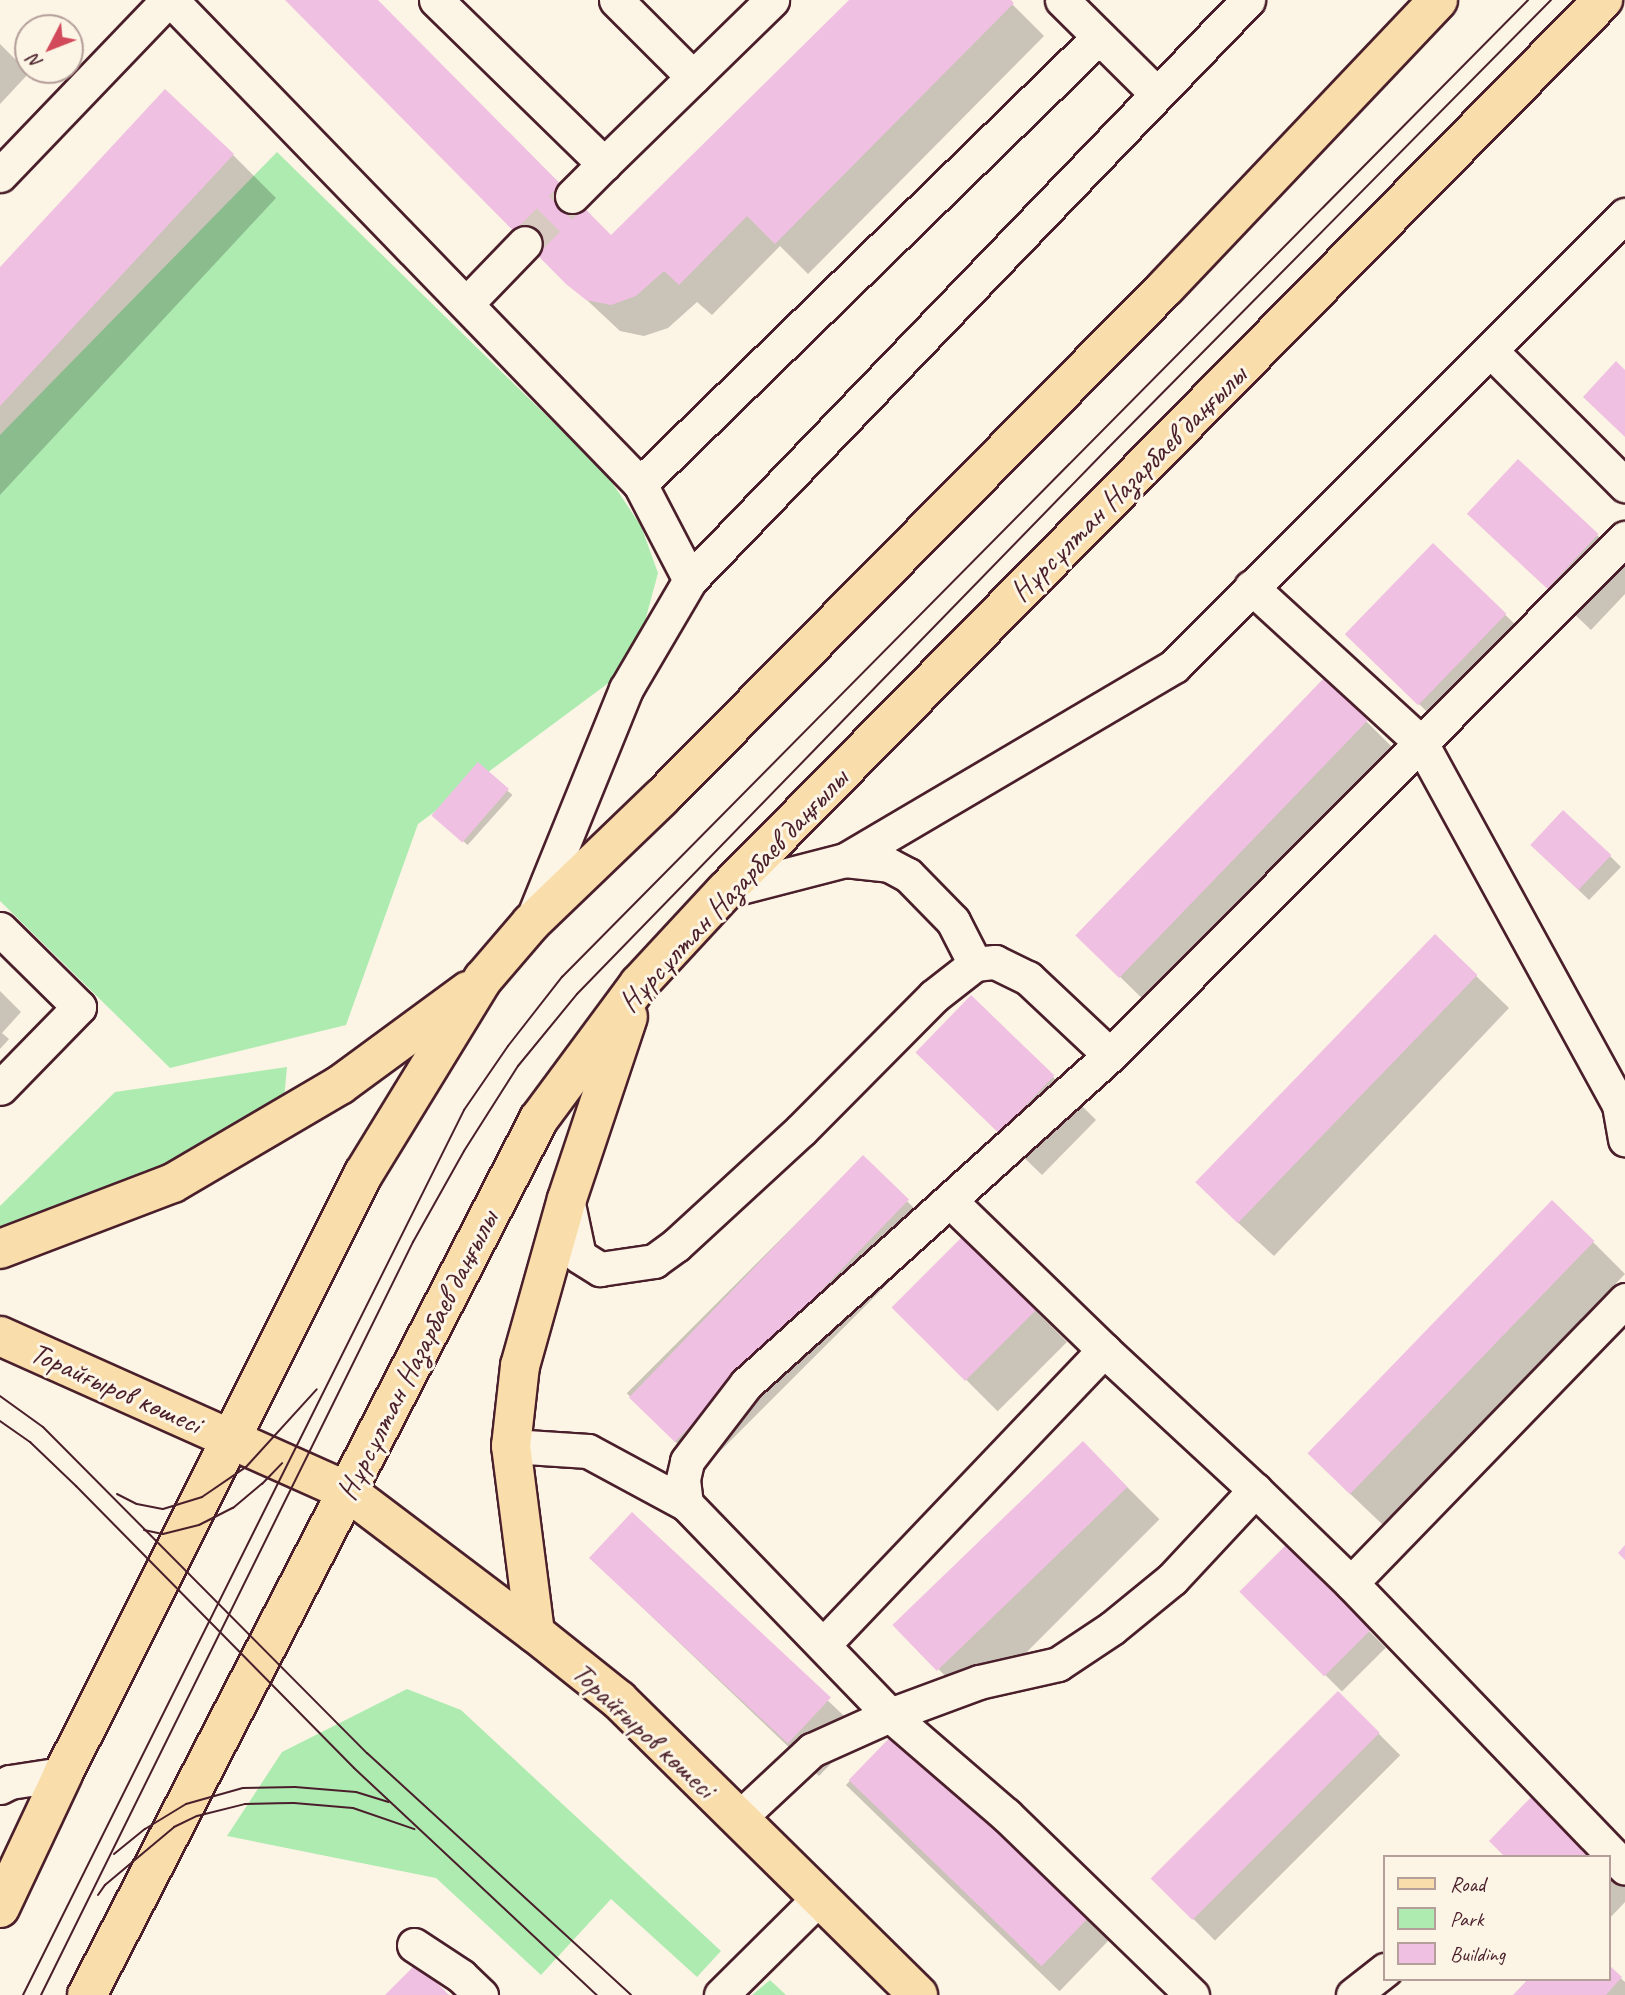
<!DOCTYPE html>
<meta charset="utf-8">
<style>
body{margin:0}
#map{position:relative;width:1625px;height:1995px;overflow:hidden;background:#fcf5e5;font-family:Caveat,sans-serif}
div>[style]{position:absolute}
.green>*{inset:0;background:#aeebb1}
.shadow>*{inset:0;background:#0003;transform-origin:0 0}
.building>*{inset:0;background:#f0c0e2;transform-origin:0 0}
.minor-tunnel>*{height:33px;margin-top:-16.5px;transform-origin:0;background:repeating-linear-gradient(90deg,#d8cac0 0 33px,transparent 0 50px)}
.roads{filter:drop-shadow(2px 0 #4a1f2b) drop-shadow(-2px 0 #4a1f2b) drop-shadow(0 2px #4a1f2b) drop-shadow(0 -2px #4a1f2b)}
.minor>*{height:33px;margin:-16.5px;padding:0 16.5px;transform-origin:16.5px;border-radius:16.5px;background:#fcf5e5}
.major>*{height:38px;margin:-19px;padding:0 19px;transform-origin:19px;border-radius:19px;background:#f9deab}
.tram>*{height:2px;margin:-1px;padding:0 1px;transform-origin:1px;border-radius:1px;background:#4a1f2b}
span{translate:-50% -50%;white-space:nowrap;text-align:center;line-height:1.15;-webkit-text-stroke:6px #fcf5e5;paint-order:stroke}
.street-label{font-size:30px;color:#4a1f2b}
.legend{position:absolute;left:1383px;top:1855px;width:228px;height:126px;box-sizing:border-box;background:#fcf5e5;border:2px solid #b59f9b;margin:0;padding:9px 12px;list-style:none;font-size:21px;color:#4a1f2b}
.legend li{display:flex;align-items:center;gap:14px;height:35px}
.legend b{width:35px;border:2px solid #b59f9b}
.north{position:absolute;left:14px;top:14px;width:70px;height:70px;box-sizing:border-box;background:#fcf5e5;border:2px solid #b59f9b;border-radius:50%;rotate:228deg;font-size:19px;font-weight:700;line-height:28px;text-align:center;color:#4a1f2b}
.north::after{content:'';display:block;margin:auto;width:24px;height:32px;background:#d1495b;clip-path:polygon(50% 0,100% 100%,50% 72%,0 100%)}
</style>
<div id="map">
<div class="green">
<div style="clip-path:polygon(277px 152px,607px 475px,641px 526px,658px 573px,644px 625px,622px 673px,418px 824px,346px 1025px,170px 1068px,0 901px,0 435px)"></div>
<div style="clip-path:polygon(287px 1067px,284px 1099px,164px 1170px,0 1233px,0 1206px,115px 1092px)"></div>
<div style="clip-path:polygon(407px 1689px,461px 1710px,721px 1951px,697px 1977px,611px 1899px,541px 1975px,436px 1878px,227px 1836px,282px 1752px)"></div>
<div style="clip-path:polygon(770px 1980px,786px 1995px,752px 1995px)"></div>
</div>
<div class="shadow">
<div style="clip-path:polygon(288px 0,376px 0,612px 238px,852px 0,1008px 0,1044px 36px,808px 274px,780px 246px,712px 315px,697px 302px,668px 328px,644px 336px,620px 331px,559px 274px)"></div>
<div style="clip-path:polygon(0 44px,29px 73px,0 104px)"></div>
<div style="clip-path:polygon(233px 155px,276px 198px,0 495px,0 270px)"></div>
<div style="clip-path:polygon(1470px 514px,1597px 535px,1625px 563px,1625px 594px,1591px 630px)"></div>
<div style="left:1433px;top:545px;width:123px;height:124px;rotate:44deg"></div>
<div style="clip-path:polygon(1366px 721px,1398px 753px,1152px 1008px,1110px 967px)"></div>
<div style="left:479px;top:765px;width:45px;height:67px;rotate:42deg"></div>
<div style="clip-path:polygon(1543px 856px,1610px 856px,1621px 867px,1589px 900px)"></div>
<div style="clip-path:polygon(1435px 936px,1509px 1008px,1274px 1256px,1232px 1217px)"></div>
<div style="clip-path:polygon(0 991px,21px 1012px,2px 1033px,9px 1039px,0 1049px)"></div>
<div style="clip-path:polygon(1053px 1077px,1096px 1120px,1042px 1175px,960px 1095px)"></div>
<div style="left:863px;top:1157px;width:107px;height:334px;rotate:45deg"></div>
<div style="left:963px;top:1238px;width:147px;height:98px;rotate:45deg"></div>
<div style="clip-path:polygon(1593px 1242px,1625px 1274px,1384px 1526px,1342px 1486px)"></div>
<div style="left:1083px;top:1443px;width:108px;height:262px;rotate:45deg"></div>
<div style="clip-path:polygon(632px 1515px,861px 1732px,819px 1776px,623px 1589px)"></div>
<div style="left:1286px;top:1548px;width:141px;height:62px;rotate:45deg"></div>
<div style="left:1338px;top:1693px;width:88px;height:262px;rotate:45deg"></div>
<div style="left:898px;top:1731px;width:297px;height:75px;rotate:44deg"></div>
<div style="clip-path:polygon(1609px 1870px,1625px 1885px,1625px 1902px,1609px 1919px)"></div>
<div style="clip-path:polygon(1609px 1968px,1625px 1982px,1625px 1995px,1516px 1995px,1609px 1979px)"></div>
</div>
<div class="building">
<div style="clip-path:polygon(285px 0,378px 0,611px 235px,849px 0,1011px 0,1014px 3px,775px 244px,747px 216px,679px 285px,664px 271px,636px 296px,611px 305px,586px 300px,566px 284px)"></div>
<div style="clip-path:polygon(165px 89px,234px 154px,0 406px,0 267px)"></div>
<div style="clip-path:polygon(1616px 361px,1625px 370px,1625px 437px,1583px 397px)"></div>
<div style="left:1518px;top:459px;width:110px;height:75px;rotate:43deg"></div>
<div style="left:1433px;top:543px;width:102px;height:127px;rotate:44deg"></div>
<div style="left:1324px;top:678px;width:61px;height:358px;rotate:44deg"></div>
<div style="left:478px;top:762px;width:41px;height:71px;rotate:41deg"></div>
<div style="left:1563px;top:810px;width:66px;height:48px;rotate:43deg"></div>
<div style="left:1435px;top:934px;width:59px;height:345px;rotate:44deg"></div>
<div style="left:971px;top:995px;width:116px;height:80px;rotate:44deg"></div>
<div style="left:863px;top:1155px;width:64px;height:337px;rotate:44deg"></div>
<div style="left:1552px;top:1200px;width:59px;height:352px;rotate:44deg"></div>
<div style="left:963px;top:1236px;width:104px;height:101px;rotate:45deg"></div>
<div style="left:1083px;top:1441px;width:64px;height:265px;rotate:46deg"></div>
<div style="left:632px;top:1512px;width:272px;height:63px;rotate:43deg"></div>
<div style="left:1286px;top:1545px;width:120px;height:66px;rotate:45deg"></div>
<div style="clip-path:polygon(1625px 1545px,1625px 1560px,1618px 1553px)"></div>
<div style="left:1338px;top:1691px;width:59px;height:265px;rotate:45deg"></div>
<div style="left:898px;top:1729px;width:268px;height:71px;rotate:44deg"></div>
<div style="clip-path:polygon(1534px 1794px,1598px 1857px,1505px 1857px,1489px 1841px)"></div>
<div style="clip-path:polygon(417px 1963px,449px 1995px,385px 1995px)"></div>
<div style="clip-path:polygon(1609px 1965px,1622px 1977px,1606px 1995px,1513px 1995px,1528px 1979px,1609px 1979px)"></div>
</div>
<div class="minor-tunnel">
<div style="left:525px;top:243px;width:66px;rotate:-45deg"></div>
</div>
<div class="roads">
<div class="minor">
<div style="left:171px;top:0;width:674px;rotate:45.9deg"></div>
<div style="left:640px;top:484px;width:108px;rotate:62.5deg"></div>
<div style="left:436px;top:0;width:235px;rotate:44.3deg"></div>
<div style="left:604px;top:164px;width:235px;rotate:-44.3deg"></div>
<div style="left:616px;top:0;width:109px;rotate:45deg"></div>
<div style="left:1062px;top:0;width:132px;rotate:44.7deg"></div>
<div style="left:0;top:175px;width:243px;rotate:-46.2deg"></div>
<div style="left:572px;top:196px;width:45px;rotate:-45deg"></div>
<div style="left:467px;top:303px;width:83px;rotate:-46deg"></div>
<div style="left:1491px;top:351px;width:190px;rotate:45deg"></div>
<div style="left:640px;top:484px;width:641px;rotate:-44.24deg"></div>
<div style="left:1251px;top:587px;width:231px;rotate:42.5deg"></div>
<div style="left:1421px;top:743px;width:413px;rotate:61.3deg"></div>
<div style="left:1619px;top:1105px;width:35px;rotate:80deg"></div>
<div style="left:845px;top:860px;width:44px;rotate:6.5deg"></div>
<div style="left:889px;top:865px;width:21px;rotate:28deg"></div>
<div style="left:908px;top:875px;width:64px;rotate:45.6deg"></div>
<div style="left:953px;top:921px;width:48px;rotate:62.9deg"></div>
<div style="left:725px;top:891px;width:124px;rotate:-14.5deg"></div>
<div style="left:845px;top:860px;width:382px;rotate:-30.5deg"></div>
<div style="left:1174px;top:666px;width:638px;rotate:-45deg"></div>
<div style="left:531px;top:923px;width:253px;rotate:-67.9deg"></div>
<div style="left:626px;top:689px;width:126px;rotate:-59.6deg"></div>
<div style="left:690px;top:580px;width:805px;rotate:-46.11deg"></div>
<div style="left:0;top:929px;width:111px;rotate:44.6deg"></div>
<div style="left:79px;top:1007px;width:113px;rotate:134.3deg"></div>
<div style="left:567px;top:1199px;width:58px;rotate:78.1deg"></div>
<div style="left:579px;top:1256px;width:25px;rotate:32deg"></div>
<div style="left:600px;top:1269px;width:55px;rotate:-8.4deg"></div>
<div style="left:654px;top:1261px;width:27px;rotate:-36deg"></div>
<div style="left:676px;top:1245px;width:170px;rotate:-42.6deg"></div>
<div style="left:801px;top:1130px;width:189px;rotate:-45.2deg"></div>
<div style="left:934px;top:996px;width:52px;rotate:-38deg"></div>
<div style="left:975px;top:964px;width:20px;rotate:-6deg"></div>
<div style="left:995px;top:962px;width:37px;rotate:26deg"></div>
<div style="left:1028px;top:978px;width:112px;rotate:43.2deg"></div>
<div style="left:511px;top:1446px;width:77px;rotate:3.7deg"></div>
<div style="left:588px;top:1451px;width:111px;rotate:28.4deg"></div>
<div style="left:1255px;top:1490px;width:134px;rotate:44.1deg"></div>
<div style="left:1351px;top:1583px;width:395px;rotate:46.1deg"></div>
<div style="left:1351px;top:1583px;width:394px;rotate:-45.9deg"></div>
<div style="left:824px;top:1644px;width:406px;rotate:-46.4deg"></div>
<div style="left:0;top:1787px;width:11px;rotate:-27deg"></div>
<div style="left:10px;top:1782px;width:54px;rotate:-8.6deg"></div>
<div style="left:739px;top:1818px;width:100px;rotate:-43deg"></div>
<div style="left:812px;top:1750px;width:85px;rotate:-24.2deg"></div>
<div style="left:890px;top:1715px;width:95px;rotate:-20.3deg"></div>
<div style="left:979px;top:1682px;width:81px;rotate:-12.8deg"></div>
<div style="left:1058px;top:1664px;width:65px;rotate:-33.7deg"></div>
<div style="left:1112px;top:1628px;width:77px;rotate:-39.2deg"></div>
<div style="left:1172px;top:1579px;width:122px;rotate:-47deg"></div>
<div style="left:1255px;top:1490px;width:206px;rotate:-137.2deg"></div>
<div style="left:1104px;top:1350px;width:214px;rotate:-135.9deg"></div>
<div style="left:414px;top:1945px;width:56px;rotate:33.4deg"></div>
<div style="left:461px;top:1976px;width:28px;rotate:44deg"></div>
<div style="left:721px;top:1995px;width:138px;rotate:-44.7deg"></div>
<div style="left:1192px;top:1995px;width:259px;rotate:-135.9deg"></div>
<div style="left:1006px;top:1815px;width:153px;rotate:-139.2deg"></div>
<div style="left:890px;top:1715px;width:293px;rotate:-134deg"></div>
<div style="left:686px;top:1504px;width:25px;rotate:-97deg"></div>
<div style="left:683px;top:1479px;width:18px;rotate:-77deg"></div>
<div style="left:687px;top:1461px;width:97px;rotate:-52.5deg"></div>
<div style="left:746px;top:1384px;width:491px;rotate:-42.1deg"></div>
<div style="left:1110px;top:1055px;width:730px;rotate:-45.11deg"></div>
<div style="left:1353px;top:1995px;width:41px;rotate:-38deg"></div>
</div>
<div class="major">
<div style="left:0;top:1249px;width:185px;rotate:-20.9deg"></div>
<div style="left:173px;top:1183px;width:194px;rotate:-30.4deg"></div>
<div style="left:340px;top:1085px;width:159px;rotate:-36.3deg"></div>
<div style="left:0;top:1336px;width:380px;rotate:24.1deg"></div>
<div style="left:347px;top:1491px;width:236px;rotate:37.1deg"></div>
<div style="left:535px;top:1633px;width:107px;rotate:38.6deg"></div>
<div style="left:619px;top:1700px;width:420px;rotate:44.6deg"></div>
<div style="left:535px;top:1633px;width:189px;rotate:-97.3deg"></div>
<div style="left:511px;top:1446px;width:81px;rotate:-83.6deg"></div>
<div style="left:520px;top:1366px;width:173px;rotate:-74.3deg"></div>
<div style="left:567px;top:1199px;width:192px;rotate:-71.5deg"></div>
<div style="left:0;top:1908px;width:148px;rotate:-64.8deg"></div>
<div style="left:63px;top:1774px;width:672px;rotate:-63.4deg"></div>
<div style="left:364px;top:1173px;width:228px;rotate:-58.5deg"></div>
<div style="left:483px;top:979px;width:74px;rotate:-49.4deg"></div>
<div style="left:531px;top:923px;width:180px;rotate:-43.9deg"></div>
<div style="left:661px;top:798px;width:718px;rotate:-45.34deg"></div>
<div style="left:1166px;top:287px;width:395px;rotate:-46.5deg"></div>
<div style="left:87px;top:1995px;width:986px;rotate:-62.71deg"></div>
<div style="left:539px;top:1119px;width:168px;rotate:-53.5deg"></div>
<div style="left:639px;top:984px;width:127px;rotate:-47.2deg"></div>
<div style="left:725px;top:891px;width:1251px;rotate:-45.42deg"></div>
</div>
</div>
<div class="tram">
<div style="left:0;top:1396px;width:53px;rotate:35.8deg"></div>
<div style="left:43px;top:1427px;width:460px;rotate:45.2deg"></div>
<div style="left:367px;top:1753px;width:358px;rotate:42.5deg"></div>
<div style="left:0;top:1421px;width:37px;rotate:35deg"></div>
<div style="left:30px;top:1442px;width:64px;rotate:43.7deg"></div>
<div style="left:76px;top:1486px;width:396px;rotate:45.4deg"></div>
<div style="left:354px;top:1768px;width:333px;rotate:43.1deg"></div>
<div style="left:117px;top:1494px;width:22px;rotate:27deg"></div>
<div style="left:137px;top:1504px;width:26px;rotate:11deg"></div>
<div style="left:163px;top:1509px;width:41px;rotate:-17.1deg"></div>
<div style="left:202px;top:1497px;width:53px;rotate:-34.3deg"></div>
<div style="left:246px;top:1467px;width:105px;rotate:-47.7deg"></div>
<div style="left:144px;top:1530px;width:19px;rotate:12deg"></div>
<div style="left:163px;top:1534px;width:37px;rotate:-14deg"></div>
<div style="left:199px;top:1525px;width:38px;rotate:-27deg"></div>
<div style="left:233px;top:1508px;width:38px;rotate:-40deg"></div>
<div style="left:262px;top:1484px;width:29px;rotate:-46deg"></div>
<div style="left:114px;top:1854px;width:40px;rotate:-39deg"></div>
<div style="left:145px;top:1829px;width:48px;rotate:-31.4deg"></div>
<div style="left:186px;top:1804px;width:59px;rotate:-15.7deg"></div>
<div style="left:243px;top:1788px;width:52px;rotate:-1.1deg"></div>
<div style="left:295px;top:1787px;width:61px;rotate:4.7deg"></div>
<div style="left:356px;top:1792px;width:34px;rotate:17deg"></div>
<div style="left:98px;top:1895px;width:12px;rotate:-55deg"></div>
<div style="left:105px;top:1885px;width:90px;rotate:-40deg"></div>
<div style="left:174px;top:1827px;width:25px;rotate:-26deg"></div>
<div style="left:197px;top:1816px;width:49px;rotate:-14deg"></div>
<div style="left:245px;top:1804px;width:49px;rotate:-1.2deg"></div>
<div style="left:294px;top:1803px;width:59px;rotate:4.8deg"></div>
<div style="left:353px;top:1808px;width:65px;rotate:19deg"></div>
<div style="left:23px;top:1995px;width:989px;rotate:-63.51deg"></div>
<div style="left:464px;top:1110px;width:78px;rotate:-55.5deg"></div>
<div style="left:508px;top:1046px;width:88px;rotate:-52deg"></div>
<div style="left:562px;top:977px;width:1374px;rotate:-45.32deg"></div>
<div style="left:41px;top:1995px;width:840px;rotate:-63.71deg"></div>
<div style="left:413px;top:1242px;width:104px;rotate:-60.7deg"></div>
<div style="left:464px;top:1151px;width:101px;rotate:-57.6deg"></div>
<div style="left:518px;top:1066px;width:93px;rotate:-50.7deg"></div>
<div style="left:577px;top:994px;width:762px;rotate:-45.8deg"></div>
<div style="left:1108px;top:448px;width:630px;rotate:-45.32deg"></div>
</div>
<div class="street-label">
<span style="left:1128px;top:483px;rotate:-45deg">Нұрсұлтан Назарбаев даңғылы</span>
<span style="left:733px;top:890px;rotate:-47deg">Нұрсұлтан Назарбаев даңғылы</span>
<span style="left:417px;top:1355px;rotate:-63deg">Нұрсұлтан Назарбаев даңғылы</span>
<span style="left:116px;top:1388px;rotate:24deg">Торайғыров көшесі</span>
<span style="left:644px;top:1730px;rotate:43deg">Торайғыров көшесі</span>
</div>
<ul class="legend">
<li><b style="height:9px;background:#f9deab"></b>Road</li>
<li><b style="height:19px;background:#aeebb1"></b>Park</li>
<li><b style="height:19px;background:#f0c0e2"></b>Building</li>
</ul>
<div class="north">N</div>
</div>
